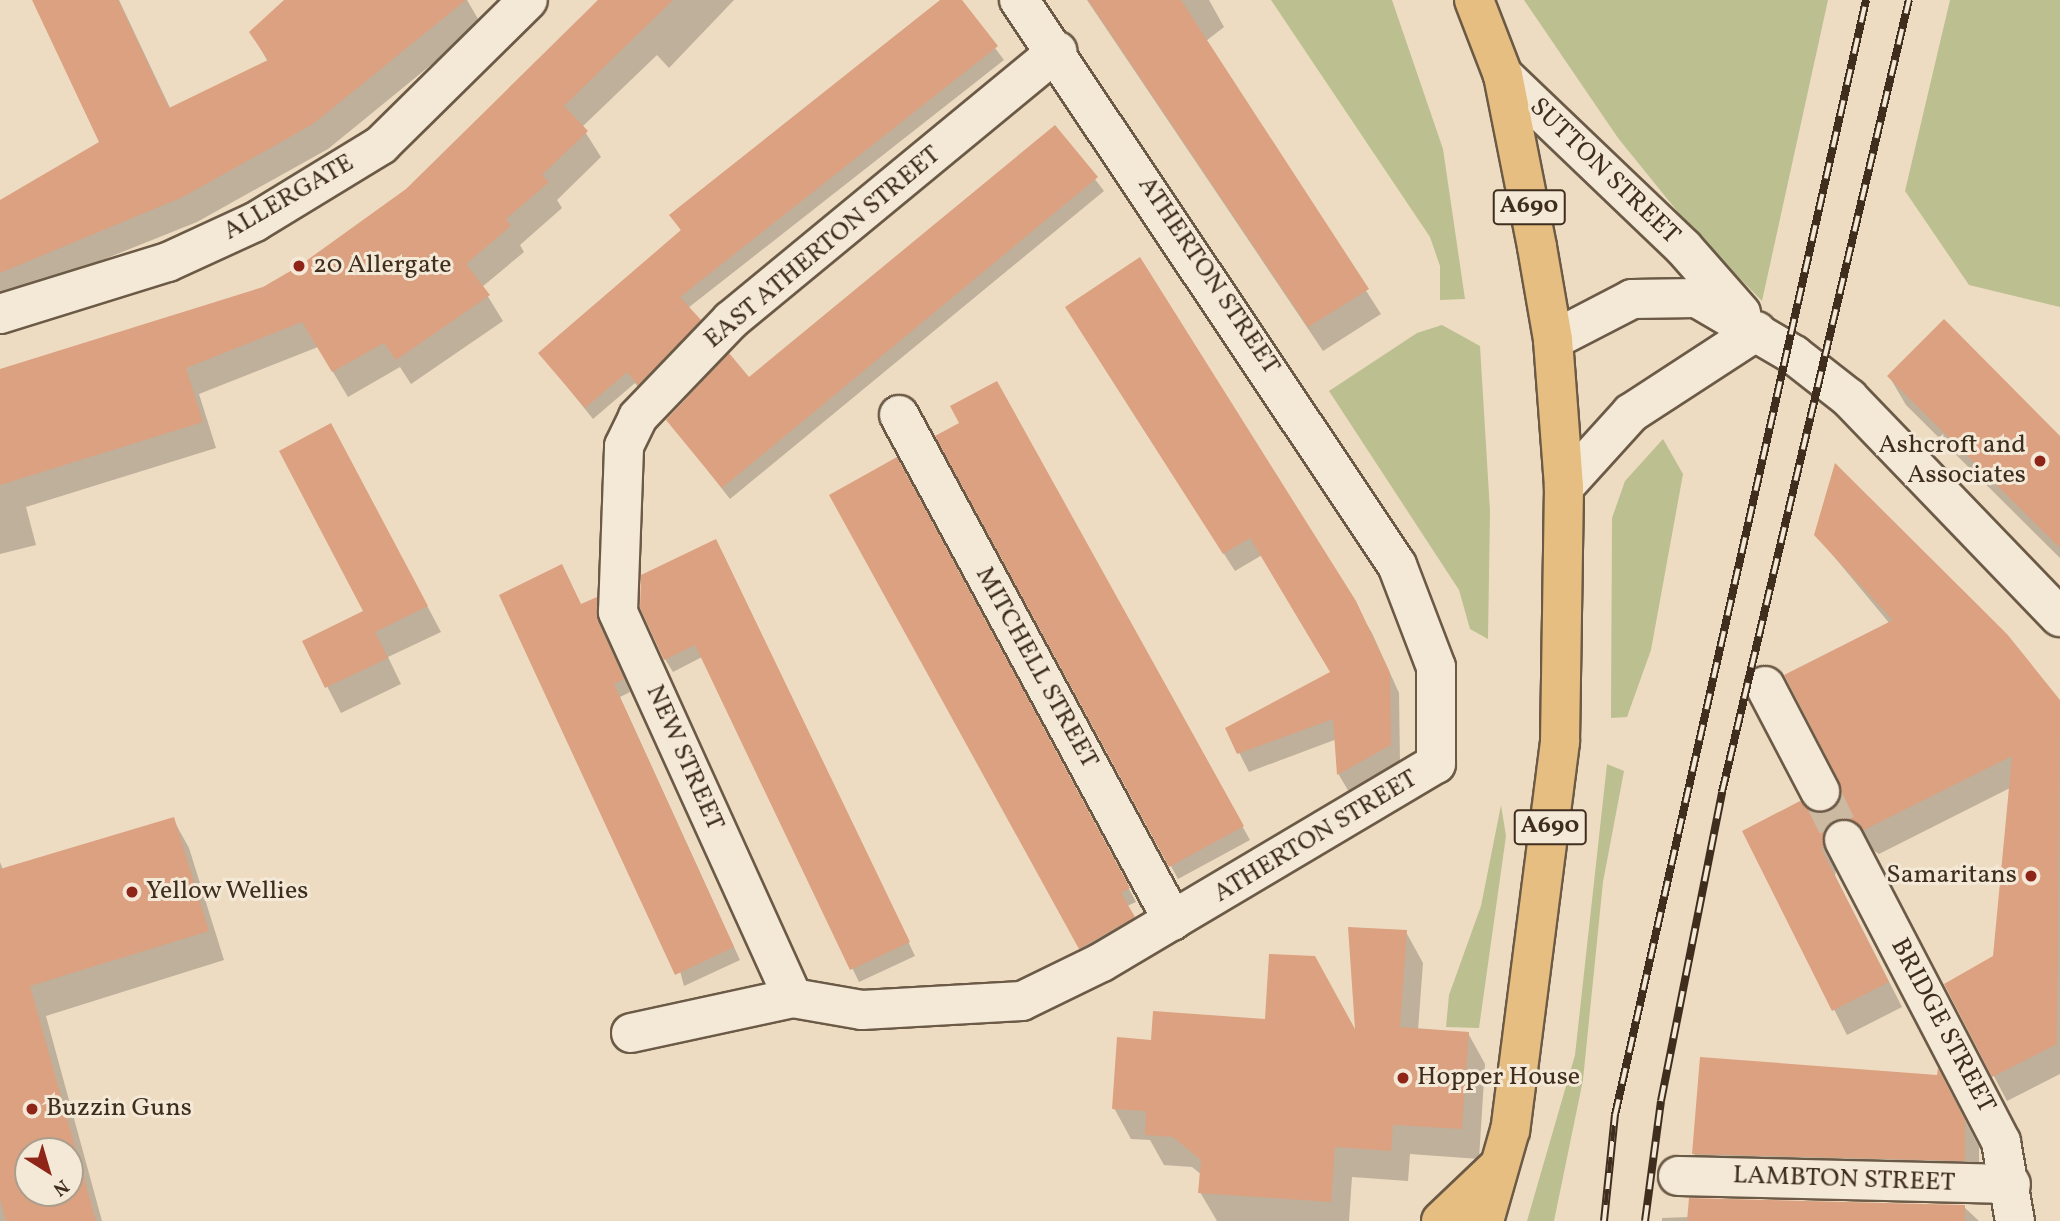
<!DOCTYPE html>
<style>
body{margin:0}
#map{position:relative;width:2060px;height:1221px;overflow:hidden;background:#eedcc2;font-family:Vollkorn,serif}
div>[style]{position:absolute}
.green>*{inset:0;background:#bcbf90}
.shadow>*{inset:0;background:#0003}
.building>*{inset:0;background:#dba181}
.minor-tunnel>*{height:38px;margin-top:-19px;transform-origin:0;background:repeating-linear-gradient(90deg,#cbb9a1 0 38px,transparent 0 57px)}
.roads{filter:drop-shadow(2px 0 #6b5a46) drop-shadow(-2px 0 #6b5a46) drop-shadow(0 2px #6b5a46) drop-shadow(0 -2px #6b5a46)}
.minor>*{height:38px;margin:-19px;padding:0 19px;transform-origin:19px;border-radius:19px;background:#f4e8d7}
.trunk>*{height:38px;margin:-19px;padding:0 19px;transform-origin:19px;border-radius:19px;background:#e7be81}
.rail>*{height:8px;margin-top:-4px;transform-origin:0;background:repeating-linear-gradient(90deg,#f4e8d7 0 16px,#3f2e1d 0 32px);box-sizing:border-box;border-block:2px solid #3f2e1d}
.dots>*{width:19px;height:19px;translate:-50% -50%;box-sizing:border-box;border:4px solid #f4e8d7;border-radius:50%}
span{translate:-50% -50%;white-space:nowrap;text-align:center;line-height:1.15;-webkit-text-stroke:6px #f4e8d7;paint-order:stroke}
.shield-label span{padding:2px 5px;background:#f4e8d7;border:2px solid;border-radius:5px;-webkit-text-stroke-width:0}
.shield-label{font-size:24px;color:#3f2e1d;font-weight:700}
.street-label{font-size:26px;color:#3f2e1d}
.poi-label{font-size:26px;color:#3f2e1d}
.left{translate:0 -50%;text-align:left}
.right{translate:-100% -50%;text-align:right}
.north{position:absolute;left:14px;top:1137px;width:70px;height:70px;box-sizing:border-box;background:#f4e8d7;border:2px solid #ac9e8d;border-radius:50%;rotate:143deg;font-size:19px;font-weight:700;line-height:28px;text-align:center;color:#3f2e1d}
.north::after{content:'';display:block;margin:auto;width:24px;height:32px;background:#8f2418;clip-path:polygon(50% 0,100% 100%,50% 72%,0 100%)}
</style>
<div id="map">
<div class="green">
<div style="clip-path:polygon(1271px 0,1392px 0,1443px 149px,1465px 299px,1440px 300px,1440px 266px,1430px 237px)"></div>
<div style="clip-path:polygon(1524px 0,1828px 0,1762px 301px,1694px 232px,1618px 138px)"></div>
<div style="clip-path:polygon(1950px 0,2060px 0,2060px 307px,1969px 285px,1905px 191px)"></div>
<div style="clip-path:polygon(1442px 325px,1480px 346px,1490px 511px,1488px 639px,1470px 629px,1459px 590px,1329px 391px,1417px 333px)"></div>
<div style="clip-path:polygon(1663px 439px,1683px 474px,1651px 650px,1627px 717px,1611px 718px,1612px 518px,1625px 481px)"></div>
<div style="clip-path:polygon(1607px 764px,1624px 771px,1603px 882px,1583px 1080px,1554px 1221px,1527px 1221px,1575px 1055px)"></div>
<div style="clip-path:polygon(1501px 805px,1506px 836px,1479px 1028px,1446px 1027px,1449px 995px,1481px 906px)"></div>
</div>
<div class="shadow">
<div style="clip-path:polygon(34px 0,119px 0,171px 110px,268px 62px,251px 32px,286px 0,467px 0,481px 24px,328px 149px,197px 222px,0 301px,0 202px,101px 143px)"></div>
<div style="clip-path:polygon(598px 0,734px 0,669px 68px,657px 55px,582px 127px,601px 157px,557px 200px,562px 208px,520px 245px,524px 252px,482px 287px,503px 321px,411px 384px,400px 367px,348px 397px,318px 347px,199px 394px,216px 448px,26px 507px,36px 545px,0 554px,0 371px,263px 288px,300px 268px,408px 191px,549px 56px)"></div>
<div style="clip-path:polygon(943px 0,959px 0,1004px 60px,688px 308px,707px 334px,646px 397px,635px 383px,593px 419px,540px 353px,682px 232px,671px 215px)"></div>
<div style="clip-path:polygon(1087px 0,1209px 0,1224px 27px,1206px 41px,1381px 314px,1323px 351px)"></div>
<div style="clip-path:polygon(1055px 127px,1104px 191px,730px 499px,668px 420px,749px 379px)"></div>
<div style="clip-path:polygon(1139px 260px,1372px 633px,1399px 693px,1400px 763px,1349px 792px,1339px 775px,1337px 739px,1249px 772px,1227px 729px,1333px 673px,1262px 555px,1235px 571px,1077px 325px)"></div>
<div style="clip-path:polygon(1889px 376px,2060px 439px,2060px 558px,1906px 405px)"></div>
<div style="clip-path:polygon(996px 383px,1250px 840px,1178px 879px,938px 437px,961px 423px)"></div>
<div style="clip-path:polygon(345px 451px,441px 632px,388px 657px,401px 684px,341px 713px,304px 642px,365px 612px)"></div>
<div style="clip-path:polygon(904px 472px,1136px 902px,1127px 906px,1140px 931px,1088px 960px,832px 496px)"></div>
<div style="clip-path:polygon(1816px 535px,2005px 636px,2060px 703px,2060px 1074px,2007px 1101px,1946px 985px,1994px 957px,2010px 788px,1879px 854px,1861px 842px,1839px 852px,1835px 876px,1902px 1007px,1847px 1035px,1744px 831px,1840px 804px,1890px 624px)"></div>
<div style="clip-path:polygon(723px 554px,915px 956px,859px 982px,702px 657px,673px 672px,665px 659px)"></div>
<div style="clip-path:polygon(596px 599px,630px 692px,620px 697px,740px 960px,684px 986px,581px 606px)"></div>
<div style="clip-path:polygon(evenodd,173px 819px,189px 848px,224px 960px,46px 1016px,102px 1221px,0 1221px,0 862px,3px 870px,173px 819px,28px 1151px,70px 1151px,70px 1193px,28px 1193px,28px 1151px)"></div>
<div style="clip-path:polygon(1406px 932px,1423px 963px,1418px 1030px,1468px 1033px,1485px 1064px,1479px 1159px,1410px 1154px,1408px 1181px,1352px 1177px,1349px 1221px,1217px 1221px,1200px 1192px,1202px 1175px,1192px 1167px,1164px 1165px,1150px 1140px,1131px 1139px,1114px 1108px,1153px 1041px,1357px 1035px)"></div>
<div style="clip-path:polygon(1952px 1095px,1979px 1147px,1979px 1186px,1709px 1179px,1694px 1154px)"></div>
<div style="clip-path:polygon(1964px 1207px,1979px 1221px,1662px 1221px,1662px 1218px)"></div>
</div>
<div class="building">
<div style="clip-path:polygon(32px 0,118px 0,169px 108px,268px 60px,249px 32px,284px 0,466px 0,313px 124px,183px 197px,0 273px,0 200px,99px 142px)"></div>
<div style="clip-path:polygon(598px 0,673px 0,564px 106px,588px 131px,542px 175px,549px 182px,506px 219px,511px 226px,466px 264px,490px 295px,396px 360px,384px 343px,332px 372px,302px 322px,186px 368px,203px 422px,0 485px,0 369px,263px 287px,299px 266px,406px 189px)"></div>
<div style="clip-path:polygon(940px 0,962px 0,998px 46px,680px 297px,701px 320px,638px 385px,627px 372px,585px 408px,538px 353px,681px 230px,669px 215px)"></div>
<div style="clip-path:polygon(1088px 0,1181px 0,1369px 289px,1308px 327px)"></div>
<div style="clip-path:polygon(1055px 125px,1098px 177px,722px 488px,666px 420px,729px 353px,749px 377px)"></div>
<div style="clip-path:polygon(1140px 257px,1356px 601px,1390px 673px,1391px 745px,1337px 775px,1333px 719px,1237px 754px,1225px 728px,1330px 672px,1250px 538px,1223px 554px,1065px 307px)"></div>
<div style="clip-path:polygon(1944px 319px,2060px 436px,2060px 548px,1887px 376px)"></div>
<div style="clip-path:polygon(997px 381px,1244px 826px,1169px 867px,935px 436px,959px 423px,950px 406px)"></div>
<div style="clip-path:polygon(331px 423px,428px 606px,375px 632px,388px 658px,325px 688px,302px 641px,363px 611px,279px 451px)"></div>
<div style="clip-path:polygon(897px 457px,1130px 888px,1121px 893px,1135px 917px,1079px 949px,829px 495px)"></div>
<div style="clip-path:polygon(1835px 463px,2007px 634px,2060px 700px,2057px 1044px,1992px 1077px,1944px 984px,1993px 956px,2012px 756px,1864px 830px,1846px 818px,1826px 828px,1822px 850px,1889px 982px,1832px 1011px,1742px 831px,1800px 801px,1818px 813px,1838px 803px,1839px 781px,1784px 675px,1893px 620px,1814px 535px)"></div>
<div style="clip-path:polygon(716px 539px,910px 942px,850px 970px,695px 645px,664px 660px,640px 608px,641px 575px)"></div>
<div style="clip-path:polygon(562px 564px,581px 604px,597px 597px,598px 621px,624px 679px,614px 684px,734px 947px,675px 975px,499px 595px)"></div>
<div style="clip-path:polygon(evenodd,174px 817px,209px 931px,30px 986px,96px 1221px,6px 1221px,0 1198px,0 869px,174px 817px,28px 1151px,70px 1151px,70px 1193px,28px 1193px,28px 1151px)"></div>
<div style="clip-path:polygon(1348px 927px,1407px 930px,1400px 1027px,1469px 1032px,1462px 1129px,1393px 1125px,1391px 1151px,1335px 1147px,1331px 1202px,1198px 1193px,1201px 1160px,1173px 1137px,1145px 1135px,1146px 1111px,1112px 1109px,1117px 1037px,1151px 1040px,1153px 1011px,1265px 1019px,1269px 954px,1315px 956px,1355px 1029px)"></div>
<div style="clip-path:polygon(1700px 1057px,1937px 1075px,1938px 1068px,1965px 1120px,1965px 1161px,1692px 1154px)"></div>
<div style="clip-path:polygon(1689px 1198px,1965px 1205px,1965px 1221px,1687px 1221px)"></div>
</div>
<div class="minor-tunnel">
<div style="left:1820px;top:791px;width:55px;rotate:63.9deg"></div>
</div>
<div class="roads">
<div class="minor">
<div style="left:1503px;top:75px;width:249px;rotate:43.7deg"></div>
<div style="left:1683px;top:247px;width:88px;rotate:48.7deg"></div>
<div style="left:0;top:314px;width:176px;rotate:-17.2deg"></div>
<div style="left:168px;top:262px;width:96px;rotate:-24.7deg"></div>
<div style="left:255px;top:222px;width:148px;rotate:-31.4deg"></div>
<div style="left:381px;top:145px;width:206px;rotate:-44.6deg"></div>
<div style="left:1553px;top:340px;width:89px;rotate:-27.4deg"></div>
<div style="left:1632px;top:299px;width:65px;rotate:-0.9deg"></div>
<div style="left:1697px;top:298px;width:113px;rotate:30.4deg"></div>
<div style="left:1794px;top:355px;width:70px;rotate:38deg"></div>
<div style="left:1849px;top:398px;width:304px;rotate:46.1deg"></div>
<div style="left:899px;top:415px;width:575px;rotate:61.56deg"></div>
<div style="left:1564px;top:487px;width:100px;rotate:-47.8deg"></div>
<div style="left:1631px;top:413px;width:150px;rotate:-33.1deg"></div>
<div style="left:1765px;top:686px;width:119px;rotate:62.4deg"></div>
<div style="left:1844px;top:840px;width:340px;rotate:62.5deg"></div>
<div style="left:2001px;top:1142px;width:80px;rotate:80deg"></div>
<div style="left:793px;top:998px;width:424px;rotate:-114.4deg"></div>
<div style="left:618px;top:612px;width:166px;rotate:-87.9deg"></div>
<div style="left:624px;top:446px;width:32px;rotate:-64deg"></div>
<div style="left:638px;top:417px;width:134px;rotate:-46.2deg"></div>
<div style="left:731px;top:320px;width:423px;rotate:-39.5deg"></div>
<div style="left:631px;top:1033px;width:166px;rotate:-12.2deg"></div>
<div style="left:793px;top:998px;width:70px;rotate:9.9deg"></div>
<div style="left:862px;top:1010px;width:160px;rotate:-3.2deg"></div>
<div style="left:1022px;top:1001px;width:89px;rotate:-26deg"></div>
<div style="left:1102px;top:962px;width:388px;rotate:-30.7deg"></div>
<div style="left:1436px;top:764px;width:97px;rotate:-90deg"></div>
<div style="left:1436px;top:667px;width:109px;rotate:-110.9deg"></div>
<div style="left:1397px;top:565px;width:680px;rotate:-123.78deg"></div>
<div style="left:1678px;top:1176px;width:333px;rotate:1.4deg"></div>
</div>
<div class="trunk">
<div style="left:1474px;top:0;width:80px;rotate:68.9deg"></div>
<div style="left:1503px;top:75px;width:175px;rotate:78.8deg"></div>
<div style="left:1537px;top:247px;width:94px;rotate:80.2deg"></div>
<div style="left:1553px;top:340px;width:147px;rotate:85.7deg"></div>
<div style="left:1564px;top:487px;width:255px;rotate:90.9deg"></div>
<div style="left:1560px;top:742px;width:391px;rotate:97.3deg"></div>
<div style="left:1510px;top:1130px;width:95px;rotate:105.9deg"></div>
<div style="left:1441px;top:1221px;width:79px;rotate:-43.5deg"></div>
</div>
</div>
<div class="rail">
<div style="left:1604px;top:1221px;width:107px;rotate:-84.1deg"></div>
<div style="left:1615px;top:1115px;width:1143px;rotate:-77.31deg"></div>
<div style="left:1645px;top:1221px;width:121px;rotate:-82.4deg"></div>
<div style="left:1661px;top:1101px;width:315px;rotate:-78.8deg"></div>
<div style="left:1722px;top:792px;width:814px;rotate:-76.72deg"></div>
</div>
<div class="dots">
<div style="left:299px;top:266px;background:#8f2418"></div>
<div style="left:2040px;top:461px;background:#8f2418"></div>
<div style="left:2031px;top:876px;background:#8f2418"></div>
<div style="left:132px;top:892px;background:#8f2418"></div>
<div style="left:1403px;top:1078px;background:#8f2418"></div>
<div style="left:32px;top:1109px;background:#8f2418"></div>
</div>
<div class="shield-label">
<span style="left:1529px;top:207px">A690</span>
<span style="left:1550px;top:827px">A690</span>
</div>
<div class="street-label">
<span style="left:1604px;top:172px;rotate:44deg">SUTTON STREET</span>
<span style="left:289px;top:198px;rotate:-30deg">ALLERGATE</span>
<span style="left:823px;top:248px;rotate:-40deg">EAST ATHERTON STREET</span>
<span style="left:1208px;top:276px;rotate:56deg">ATHERTON STREET</span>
<span style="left:1036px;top:668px;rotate:61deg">MITCHELL STREET</span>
<span style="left:684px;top:758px;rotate:66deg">NEW STREET</span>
<span style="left:1316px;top:837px;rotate:-31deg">ATHERTON STREET</span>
<span style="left:1942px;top:1026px;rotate:62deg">BRIDGE STREET</span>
<span style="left:1844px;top:1180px;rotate:2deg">LAMBTON STREET</span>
</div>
<div class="poi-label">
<span class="left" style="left:313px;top:266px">20 Allergate</span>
<span class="right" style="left:2026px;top:461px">Ashcroft and<br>Associates</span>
<span class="right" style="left:2017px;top:876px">Samaritans</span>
<span class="left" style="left:146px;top:892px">Yellow Wellies</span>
<span class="left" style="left:1417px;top:1078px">Hopper House</span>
<span class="left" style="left:46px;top:1109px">Buzzin Guns</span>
</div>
<div class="north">N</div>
</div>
